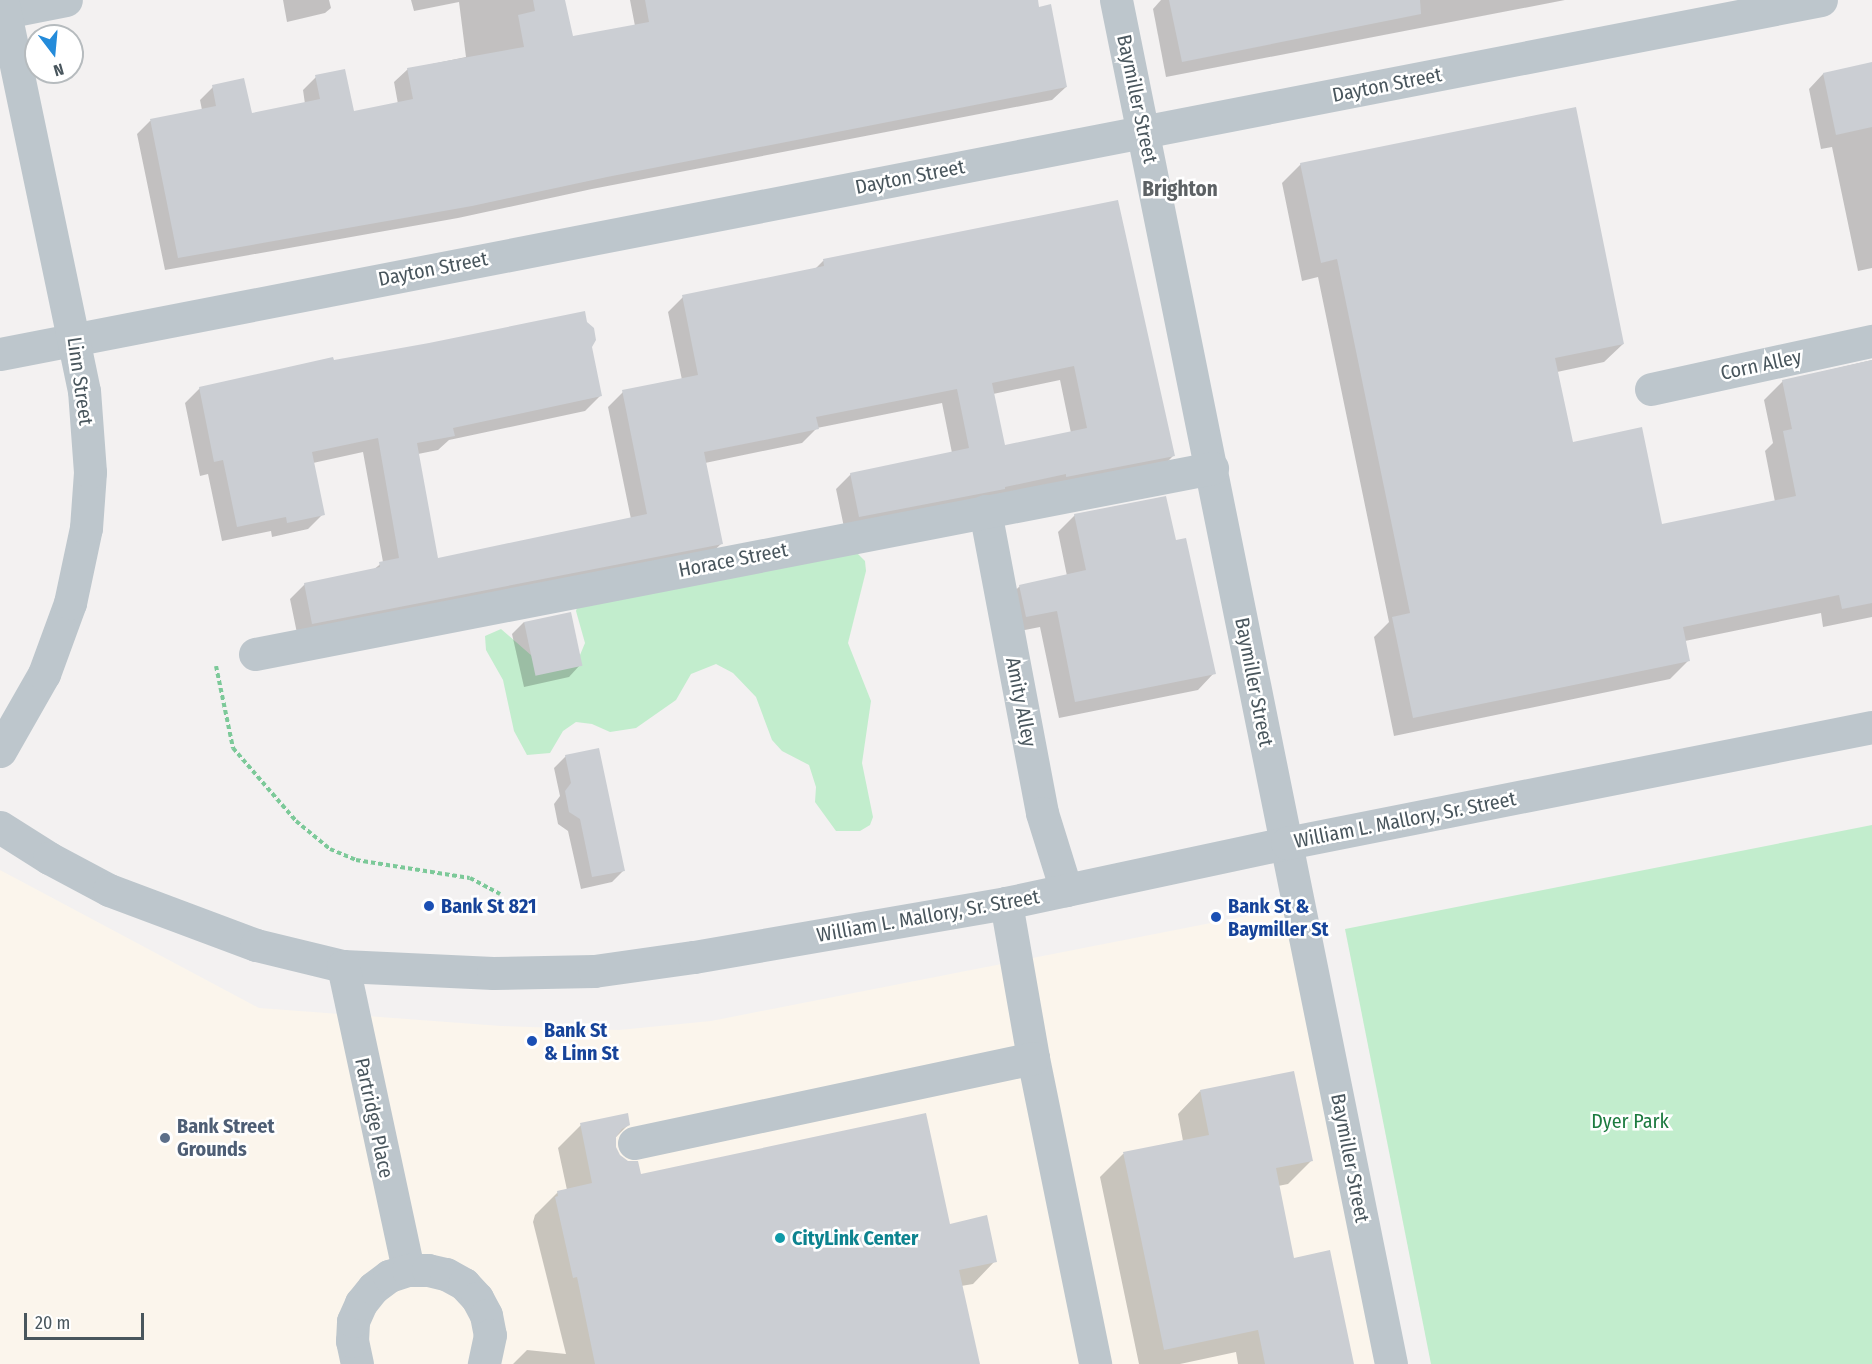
<!DOCTYPE html>
<style>
body{margin:0}
#map{position:relative;width:1872px;height:1364px;overflow:hidden;background:#f3f1f1;font-family:"Fira Sans Condensed",sans-serif}
div>[style]{position:absolute}
.commercial>*{inset:0;background:#fbf5ec}
.green>*{inset:0;background:#c2edcd}
.shadow>*{inset:0;background:#0003}
.building>*{inset:0;background:#cbced3;transform-origin:0 0}
.path>*{height:4px;margin-top:-2px;transform-origin:0;background:repeating-linear-gradient(90deg,#7cc999 0 4.5px,transparent 0 7.5px)}
.minor>*{height:33px;margin:-16.5px;padding:0 16.5px;transform-origin:16.5px;border-radius:16.5px;background:#bdc6cc}
.dots>*{width:16px;height:16px;translate:-50% -50%;box-sizing:border-box;border:3px solid #fff;border-radius:50%}
span{translate:-50% -50%;white-space:nowrap;text-align:center;line-height:1.15;-webkit-text-stroke:5px #fff;paint-order:stroke}
.street-label{font-size:20px;color:#49565d}
.transit-label{font-size:20px;color:#164399;font-weight:700}
.left{translate:0 -50%;text-align:left}
.park-label{font-size:20px;color:#1d7b40}
.service-label{font-size:20px;color:#4e5e75;font-weight:700}
.culture-label{font-size:20px;color:#0d838f;font-weight:700}
.neighbourhood-label{font-size:21px;color:#5d6265;font-weight:700}
.north{position:absolute;left:24px;top:24px;width:60px;height:60px;box-sizing:border-box;background:#fff;border:2px solid #b6bbbe;border-radius:50%;rotate:164deg;font-size:16px;font-weight:700;line-height:24px;text-align:center;color:#49565d}
.north::after{content:'';display:block;margin:auto;width:21px;height:27px;background:#248bda;clip-path:polygon(50% 0,100% 100%,50% 72%,0 100%)}
.scale{position:absolute;left:24px;top:1313px;width:120px;height:27px;box-sizing:border-box;border:3px solid #49565d;border-top:0;padding-left:8px;font-size:18px;line-height:21px;white-space:nowrap;color:#49565d;-webkit-text-stroke:4px #fff;paint-order:stroke}
</style>
<div id="map">
<div class="commercial">
<div style="clip-path:polygon(0 870px,259px 1008px,501px 1026px,619px 1030px,711px 1021px,1313px 903px,1404px 1364px,0 1364px)"></div>
</div>
<div class="green">
<div style="clip-path:polygon(856px 552px,865px 561px,866px 571px,848px 643px,871px 701px,862px 763px,873px 817px,870px 825px,860px 831px,836px 831px,815px 802px,816px 787px,809px 765px,782px 751px,772px 740px,756px 697px,733px 673px,716px 664px,691px 674px,676px 700px,636px 728px,610px 732px,592px 724px,576px 722px,563px 731px,550px 753px,527px 755px,514px 731px,503px 680px,486px 650px,485px 636px,501px 629px,540px 663px,575px 667px,585px 643px,576px 611px,581px 595px)"></div>
<div style="clip-path:polygon(1872px 825px,1872px 1364px,1431px 1364px,1345px 929px)"></div>
</div>
<div class="shadow">
<div style="clip-path:polygon(283px 0,329px 0,331px 8px,325px 13px,287px 22px)"></div>
<div style="clip-path:polygon(411px 0,564px 0,572px 38px,635px 26px,630px 0,1036px 0,1066px 87px,1052px 100px,592px 189px,458px 218px,165px 270px,137px 134px,150px 121px,202px 110px,200px 100px,213px 87px,250px 115px,305px 104px,303px 90px,316px 77px,353px 112px,398px 104px,394px 82px,408px 69px,466px 57px,459px 2px,414px 11px)"></div>
<div style="clip-path:polygon(1161px 0,1565px 0,1166px 77px,1153px 9px)"></div>
<div style="clip-path:polygon(1872px 63px,1872px 268px,1858px 271px,1832px 147px,1821px 149px,1809px 89px,1823px 74px)"></div>
<div style="clip-path:polygon(1301px 164px,1623px 344px,1604px 362px,1557px 372px,1572px 444px,1661px 525px,1775px 502px,1765px 451px,1773px 443px,1764px 400px,1783px 381px,1872px 360px,1872px 617px,1823px 627px,1821px 613px,1685px 641px,1689px 660px,1670px 679px,1394px 736px,1374px 637px,1389px 622px,1318px 277px,1302px 281px,1282px 183px)"></div>
<div style="clip-path:polygon(evenodd,1117px 202px,1173px 456px,1158px 471px,845px 532px,836px 489px,851px 474px,952px 453px,942px 403px,817px 428px,802px 443px,705px 463px,721px 544px,706px 558px,298px 638px,290px 599px,305px 584px,373px 570px,383px 562px,363px 452px,313px 463px,323px 514px,308px 529px,272px 537px,271px 531px,222px 541px,208px 474px,200px 476px,185px 403px,200px 388px,332px 362px,591px 347px,600px 396px,585px 411px,449px 440px,438px 450px,418px 454px,437px 560px,631px 519px,608px 407px,623px 392px,682px 380px,668px 312px,683px 297px,814px 270px,823px 261px,1117px 202px,1060px 380px,1071px 433px,1004px 447px,993px 394px,1060px 380px)"></div>
<div style="clip-path:polygon(1075px 515px,1174px 542px,1214px 673px,1198px 690px,1059px 718px,1040px 627px,1009px 633px,1003px 602px,1020px 586px,1067px 576px,1058px 532px)"></div>
<div style="clip-path:polygon(524px 622px,580px 665px,569px 677px,524px 687px,512px 634px)"></div>
<div style="clip-path:polygon(566px 756px,624px 870px,612px 882px,581px 889px,568px 831px,558px 824px,554px 804px,560px 796px,554px 768px)"></div>
<div style="clip-path:polygon(1200px 1091px,1311px 1161px,1288px 1184px,1278px 1186px,1293px 1260px,1352px 1364px,1238px 1364px,1236px 1352px,1180px 1364px,1139px 1364px,1100px 1177px,1123px 1154px,1183px 1141px,1178px 1114px)"></div>
<div style="clip-path:polygon(629px 1124px,615px 1138px,614px 1148px,619px 1156px,640px 1176px,949px 1225px,995px 1261px,973px 1284px,961px 1286px,978px 1364px,513px 1364px,527px 1350px,566px 1354px,533px 1222px,535px 1215px,558px 1192px,567px 1190px,558px 1148px,581px 1125px)"></div>
</div>
<div class="building">
<div style="clip-path:polygon(533px 0,565px 0,573px 36px,649px 22px,645px 0,1038px 0,1039px 7px,1051px 4px,1067px 87px,607px 177px,472px 206px,178px 258px,150px 119px,216px 106px,212px 85px,244px 78px,252px 113px,320px 99px,315px 75px,345px 69px,354px 111px,413px 99px,407px 68px,524px 47px,518px 15px,535px 11px)"></div>
<div style="clip-path:polygon(1169px 0,1420px 0,1421px 14px,1182px 62px)"></div>
<div style="clip-path:polygon(1872px 62px,1872px 127px,1836px 135px,1823px 73px)"></div>
<div style="clip-path:polygon(1576px 107px,1624px 344px,1555px 358px,1573px 442px,1642px 427px,1662px 524px,1796px 496px,1783px 431px,1792px 429px,1782px 380px,1872px 360px,1872px 603px,1842px 609px,1839px 595px,1683px 627px,1690px 661px,1413px 718px,1392px 617px,1410px 613px,1337px 259px,1321px 263px,1300px 163px)"></div>
<div style="clip-path:polygon(evenodd,1118px 200px,1175px 456px,1066px 477px,1066px 474px,1005px 487px,1005px 489px,859px 517px,850px 473px,969px 448px,957px 389px,816px 417px,819px 429px,704px 452px,723px 544px,312px 624px,304px 583px,380px 567px,379px 562px,399px 558px,378px 438px,312px 452px,325px 515px,287px 523px,286px 517px,237px 527px,223px 460px,214px 462px,199px 387px,333px 357px,334px 360px,429px 343px,585px 311px,587px 322px,594px 328px,596px 340px,592px 347px,602px 396px,453px 428px,455px 436px,417px 443px,438px 558px,647px 514px,622px 390px,698px 375px,682px 295px,824px 266px,823px 259px,1118px 200px,1074px 366px,1087px 428px,1005px 445px,992px 383px,1074px 366px)"></div>
<div style="clip-path:polygon(1166px 496px,1176px 540px,1186px 538px,1216px 674px,1075px 702px,1057px 611px,1026px 617px,1019px 585px,1086px 570px,1074px 514px)"></div>
<div style="left:571px;top:612px;width:55px;height:48px;rotate:78deg"></div>
<div style="clip-path:polygon(599px 748px,625px 871px,592px 877px,580px 819px,569px 812px,565px 791px,571px 783px,565px 755px)"></div>
<div style="clip-path:polygon(1294px 1071px,1313px 1161px,1276px 1168px,1294px 1258px,1330px 1250px,1354px 1364px,1265px 1364px,1258px 1330px,1164px 1350px,1123px 1152px,1209px 1135px,1200px 1090px)"></div>
<div style="clip-path:polygon(628px 1113px,630px 1125px,622px 1129px,616px 1137px,616px 1147px,620px 1155px,628px 1161px,638px 1161px,641px 1174px,926px 1113px,950px 1224px,987px 1215px,997px 1262px,959px 1270px,980px 1364px,595px 1364px,577px 1277px,573px 1278px,555px 1197px,558px 1196px,557px 1191px,592px 1183px,580px 1123px)"></div>
</div>
<div class="path">
<div style="left:216px;top:666px;width:84px;rotate:78.3deg"></div>
<div style="left:233px;top:748px;width:96px;rotate:49.2deg"></div>
<div style="left:296px;top:821px;width:44px;rotate:39.5deg"></div>
<div style="left:330px;top:849px;width:28px;rotate:23deg"></div>
<div style="left:356px;top:860px;width:115px;rotate:9deg"></div>
<div style="left:470px;top:878px;width:34px;rotate:28deg"></div>
</div>
<div class="minor">
<div style="left:1116px;top:0;width:1391px;rotate:78.6deg"></div>
<div style="left:5px;top:12px;width:62px;rotate:-11.1deg"></div>
<div style="left:0;top:354px;width:1855px;rotate:-11deg"></div>
<div style="left:1651px;top:389px;width:226px;rotate:-12.3deg"></div>
<div style="left:985px;top:511px;width:307px;rotate:79.3deg"></div>
<div style="left:1042px;top:813px;width:81px;rotate:72.7deg"></div>
<div style="left:255px;top:654px;width:975px;rotate:-11deg"></div>
<div style="left:0;top:751px;width:89px;rotate:-60.3deg"></div>
<div style="left:44px;top:674px;width:76px;rotate:-69.9deg"></div>
<div style="left:70px;top:603px;width:77px;rotate:-78deg"></div>
<div style="left:86px;top:528px;width:56px;rotate:-85.9deg"></div>
<div style="left:90px;top:472px;width:81px;rotate:-94.2deg"></div>
<div style="left:84px;top:391px;width:400px;rotate:-101.8deg"></div>
<div style="left:0;top:827px;width:58px;rotate:32.3deg"></div>
<div style="left:49px;top:858px;width:68px;rotate:28.1deg"></div>
<div style="left:109px;top:890px;width:157px;rotate:20.5deg"></div>
<div style="left:256px;top:945px;width:89px;rotate:13.6deg"></div>
<div style="left:343px;top:966px;width:150px;rotate:2.7deg"></div>
<div style="left:493px;top:973px;width:101px;rotate:-1.1deg"></div>
<div style="left:594px;top:971px;width:101px;rotate:-8deg"></div>
<div style="left:694px;top:957px;width:317px;rotate:-9.8deg"></div>
<div style="left:1006px;top:903px;width:287px;rotate:-12.1deg"></div>
<div style="left:1287px;top:843px;width:596px;rotate:-11.22deg"></div>
<div style="left:1006px;top:903px;width:157px;rotate:80.1deg"></div>
<div style="left:1033px;top:1058px;width:312px;rotate:78.5deg"></div>
<div style="left:343px;top:966px;width:311px;rotate:77.9deg"></div>
<div style="left:634px;top:1143px;width:408px;rotate:-12deg"></div>
<div style="left:357px;top:1364px;width:24px;rotate:-102deg"></div>
<div style="left:352px;top:1341px;width:20px;rotate:-87deg"></div>
<div style="left:353px;top:1321px;width:20px;rotate:-66deg"></div>
<div style="left:361px;top:1303px;width:19px;rotate:-51deg"></div>
<div style="left:373px;top:1288px;width:20px;rotate:-37deg"></div>
<div style="left:389px;top:1276px;width:20px;rotate:-18deg"></div>
<div style="left:408px;top:1270px;width:20px"></div>
<div style="left:428px;top:1270px;width:18px;rotate:13deg"></div>
<div style="left:446px;top:1274px;width:21px;rotate:29deg"></div>
<div style="left:464px;top:1284px;width:19px;rotate:47deg"></div>
<div style="left:477px;top:1298px;width:19px;rotate:62deg"></div>
<div style="left:486px;top:1315px;width:20px;rotate:79deg"></div>
<div style="left:490px;top:1335px;width:30px;rotate:102deg"></div>
</div>
<div class="dots">
<div style="left:429px;top:906px;background:#1a4fb4"></div>
<div style="left:1216px;top:917px;background:#1a4fb4"></div>
<div style="left:532px;top:1041px;background:#1a4fb4"></div>
<div style="left:165px;top:1138px;background:#5c6f8a"></div>
<div style="left:780px;top:1238px;background:#0f9aa8"></div>
</div>
<div class="street-label">
<span style="left:1387px;top:85px;rotate:-11deg">Dayton Street</span>
<span style="left:1137px;top:99px;rotate:78deg">Baymiller Street</span>
<span style="left:910px;top:177px;rotate:-11deg">Dayton Street</span>
<span style="left:433px;top:269px;rotate:-11deg">Dayton Street</span>
<span style="left:1761px;top:365px;rotate:-12deg">Corn Alley</span>
<span style="left:80px;top:381px;rotate:82deg">Linn Street</span>
<span style="left:733px;top:560px;rotate:-11deg">Horace Street</span>
<span style="left:1254px;top:682px;rotate:79deg">Baymiller Street</span>
<span style="left:1021px;top:702px;rotate:79deg">Amity Alley</span>
<span style="left:1405px;top:820px;rotate:-11deg">William L. Mallory, Sr. Street</span>
<span style="left:928px;top:916px;rotate:-10deg">William L. Mallory, Sr. Street</span>
<span style="left:374px;top:1118px;rotate:78deg">Partridge Place</span>
<span style="left:1350px;top:1158px;rotate:79deg">Baymiller Street</span>
</div>
<div class="transit-label">
<span class="left" style="left:441px;top:906px">Bank St 821</span>
<span class="left" style="left:1228px;top:918px">Bank St &amp;<br>Baymiller St</span>
<span class="left" style="left:544px;top:1042px">Bank St<br>&amp; Linn St</span>
</div>
<div class="park-label">
<span style="left:1630px;top:1121px">Dyer Park</span>
</div>
<div class="service-label">
<span class="left" style="left:177px;top:1138px">Bank Street<br>Grounds</span>
</div>
<div class="culture-label">
<span class="left" style="left:792px;top:1238px">CityLink Center</span>
</div>
<div class="neighbourhood-label">
<span style="left:1180px;top:189px">Brighton</span>
</div>
<div class="north">N</div>
<div class="scale">20 m</div>
</div>
